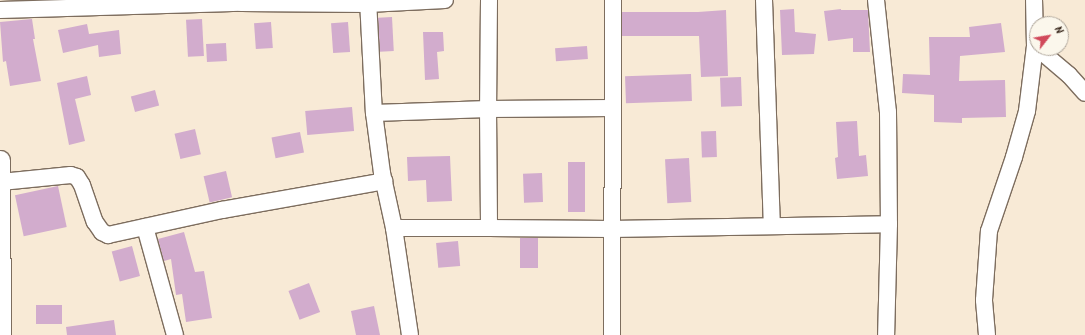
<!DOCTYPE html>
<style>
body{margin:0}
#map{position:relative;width:1085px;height:335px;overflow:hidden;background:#f8ead6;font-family:Kalam,sans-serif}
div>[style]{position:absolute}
.building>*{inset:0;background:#d2accd;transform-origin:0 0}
.roads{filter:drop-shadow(1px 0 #7d6d5e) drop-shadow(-1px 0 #7d6d5e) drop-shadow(0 1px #7d6d5e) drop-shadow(0 -1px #7d6d5e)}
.minor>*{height:16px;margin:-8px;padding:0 8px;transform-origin:8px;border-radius:8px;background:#fff}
.tertiary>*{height:19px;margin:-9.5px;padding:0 9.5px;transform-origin:9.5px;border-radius:9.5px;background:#fff}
span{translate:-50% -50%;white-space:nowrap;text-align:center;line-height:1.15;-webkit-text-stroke:4px #fbf7ec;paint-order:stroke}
.north{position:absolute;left:1029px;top:16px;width:40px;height:40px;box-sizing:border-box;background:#fbf7ec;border:1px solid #aea59a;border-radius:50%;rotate:59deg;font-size:11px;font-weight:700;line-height:16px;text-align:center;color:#3b2a1e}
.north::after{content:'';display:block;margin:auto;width:14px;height:18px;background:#d1495b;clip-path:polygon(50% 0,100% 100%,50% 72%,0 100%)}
</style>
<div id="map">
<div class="building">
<div style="clip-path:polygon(794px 9px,795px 32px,816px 34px,814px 54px,782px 55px,780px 10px)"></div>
<div style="clip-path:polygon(841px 9px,841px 10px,868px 10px,870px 52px,853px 52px,853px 38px,828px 41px,824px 11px)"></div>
<div style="clip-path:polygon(726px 10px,728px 76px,701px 77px,699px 36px,622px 36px,622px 12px,698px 12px)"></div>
<div style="left:392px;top:17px;width:34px;height:14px;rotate:87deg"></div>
<div style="clip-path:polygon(32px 19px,35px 39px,33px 39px,41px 81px,10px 86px,6px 61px,3px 62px,0 22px)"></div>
<div style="left:202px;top:19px;width:37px;height:16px;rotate:87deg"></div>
<div style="left:271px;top:22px;width:26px;height:17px;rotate:86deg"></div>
<div style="left:348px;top:22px;width:30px;height:17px;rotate:86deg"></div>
<div style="clip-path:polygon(1001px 23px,1005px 52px,960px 56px,959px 81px,1005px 80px,1006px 117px,962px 118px,962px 123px,934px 122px,934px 95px,902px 93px,903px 74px,930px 75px,929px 37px,970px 37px,969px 27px)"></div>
<div style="clip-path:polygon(87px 24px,89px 34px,119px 30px,121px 54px,99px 57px,98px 45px,63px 53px,58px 30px)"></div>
<div style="clip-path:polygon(423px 32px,443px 32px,444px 51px,437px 52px,439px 79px,425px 80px)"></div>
<div style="left:226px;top:43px;width:18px;height:20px;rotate:87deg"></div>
<div style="left:587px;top:46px;width:13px;height:32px;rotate:86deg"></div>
<div style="left:691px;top:74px;width:27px;height:66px;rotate:88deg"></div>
<div style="clip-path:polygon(87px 76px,91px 95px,75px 99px,85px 141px,69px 145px,57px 83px)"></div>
<div style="left:741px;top:77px;width:29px;height:21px;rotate:88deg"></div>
<div style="left:155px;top:90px;width:16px;height:25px;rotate:75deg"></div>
<div style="left:352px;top:107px;width:24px;height:47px;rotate:85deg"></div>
<div style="clip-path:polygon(857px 121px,859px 156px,866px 155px,868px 176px,837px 179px,835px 158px,838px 157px,836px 122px)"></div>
<div style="left:195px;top:129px;width:26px;height:21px;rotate:77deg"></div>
<div style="left:716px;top:131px;width:26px;height:15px;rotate:88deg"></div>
<div style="left:300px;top:132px;width:21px;height:29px;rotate:79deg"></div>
<div style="clip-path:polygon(450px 156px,452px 201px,427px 202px,426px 180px,408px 181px,407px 157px)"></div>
<div style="left:689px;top:158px;width:44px;height:24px;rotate:87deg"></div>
<div style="left:568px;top:162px;width:17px;height:50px"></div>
<div style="left:226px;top:171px;width:27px;height:23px;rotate:77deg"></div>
<div style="left:542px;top:173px;width:29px;height:19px;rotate:88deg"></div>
<div style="left:58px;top:186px;width:42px;height:44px;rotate:78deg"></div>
<div style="clip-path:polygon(184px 232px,195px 272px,204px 271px,212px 318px,186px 322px,182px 294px,176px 295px,171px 259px,164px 261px,158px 239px)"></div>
<div style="left:520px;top:238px;width:18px;height:30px"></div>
<div style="left:458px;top:241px;width:25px;height:22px;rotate:85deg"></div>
<div style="left:132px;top:246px;width:31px;height:21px;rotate:75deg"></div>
<div style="left:309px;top:283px;width:31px;height:22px;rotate:69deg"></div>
<div style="left:62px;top:305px;width:19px;height:26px;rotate:90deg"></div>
<div style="clip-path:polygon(374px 306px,380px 335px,356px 335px,351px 311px)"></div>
<div style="clip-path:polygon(114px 320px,116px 335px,67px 335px,66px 327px)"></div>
</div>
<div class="roads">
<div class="minor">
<div style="left:368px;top:0;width:113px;rotate:87deg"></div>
<div style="left:374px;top:113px;width:61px;rotate:82.4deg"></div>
<div style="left:382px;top:173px;width:56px;rotate:77.7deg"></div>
<div style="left:394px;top:228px;width:108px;rotate:81.5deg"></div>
<div style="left:489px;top:0;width:109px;rotate:90.5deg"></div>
<div style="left:488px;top:109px;width:119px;rotate:89.5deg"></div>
<div style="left:489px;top:228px;width:122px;rotate:0.5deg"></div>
<div style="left:611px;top:229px;width:278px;rotate:-1deg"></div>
<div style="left:764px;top:0;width:224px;rotate:88deg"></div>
<div style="left:876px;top:0;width:113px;rotate:83.9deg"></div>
<div style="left:888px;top:112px;width:112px;rotate:89.5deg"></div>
<div style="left:889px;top:224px;width:111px;rotate:91.5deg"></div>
<div style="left:0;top:10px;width:241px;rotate:-1.7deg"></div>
<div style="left:241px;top:3px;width:127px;rotate:0.5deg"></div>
<div style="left:368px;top:4px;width:77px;rotate:-3deg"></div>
<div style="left:1037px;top:48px;width:42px;rotate:40.2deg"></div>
<div style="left:1069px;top:75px;width:24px;rotate:48deg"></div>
<div style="left:374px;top:113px;width:114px;rotate:-2deg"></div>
<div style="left:488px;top:109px;width:124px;rotate:-0.5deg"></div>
<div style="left:1px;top:182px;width:70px;rotate:-5.7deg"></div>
<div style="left:71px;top:175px;width:6px;rotate:18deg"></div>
<div style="left:77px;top:177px;width:9px;rotate:58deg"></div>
<div style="left:82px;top:185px;width:39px;rotate:71deg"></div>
<div style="left:95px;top:222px;width:12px;rotate:55deg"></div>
<div style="left:102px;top:232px;width:7px;rotate:27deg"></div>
<div style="left:108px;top:235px;width:117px;rotate:-12.4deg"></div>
<div style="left:222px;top:210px;width:165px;rotate:-10.1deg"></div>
<div style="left:145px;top:227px;width:112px;rotate:74.5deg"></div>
<div style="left:394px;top:228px;width:95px"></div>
<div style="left:612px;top:335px;width:335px;rotate:-89.8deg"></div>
<div style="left:987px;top:335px;width:35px;rotate:-95deg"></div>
<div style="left:984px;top:300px;width:69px;rotate:-85.9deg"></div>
<div style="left:989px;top:231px;width:78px;rotate:-71.3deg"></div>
<div style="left:1014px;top:157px;width:48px;rotate:-74.2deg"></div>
<div style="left:1027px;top:111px;width:65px;rotate:-83deg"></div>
<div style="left:1035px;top:46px;width:46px;rotate:-91.2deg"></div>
</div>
<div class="tertiary">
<div style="left:0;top:160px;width:175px;rotate:89.7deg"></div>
</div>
</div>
<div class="north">N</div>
</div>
